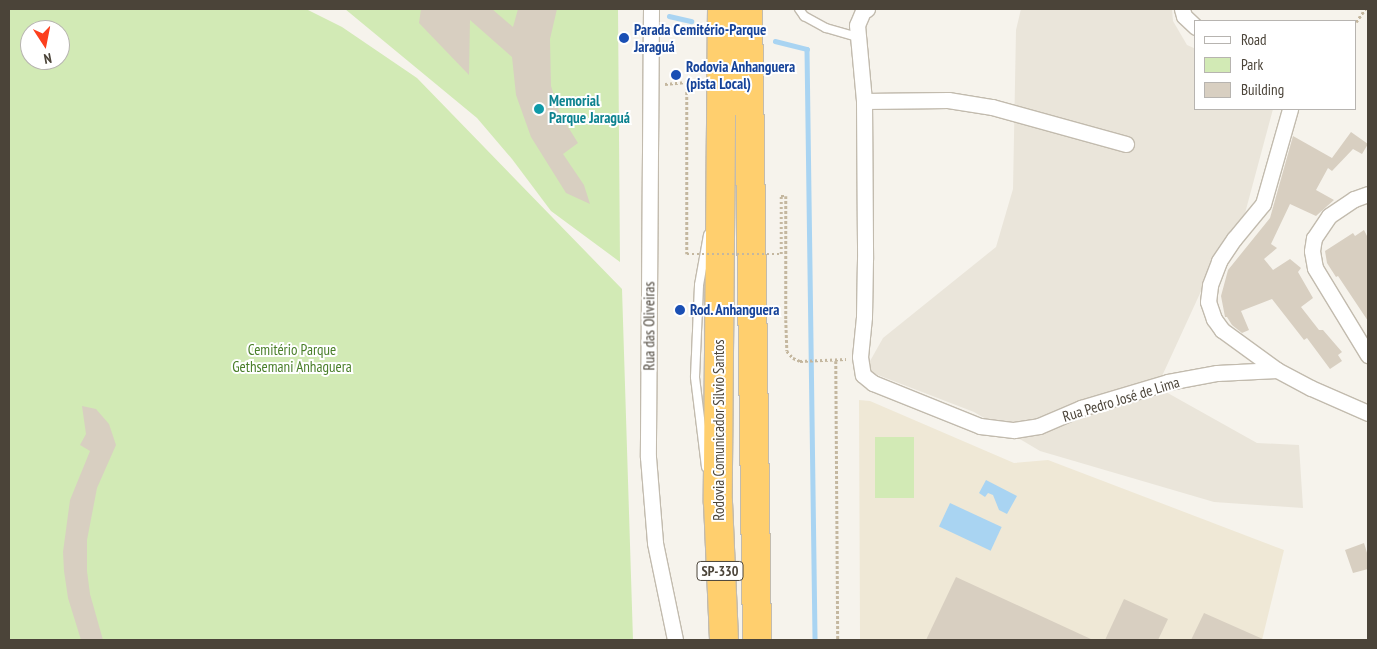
<!DOCTYPE html>
<meta charset="utf-8">
<style>
body{margin:0}
#map{position:relative;width:1377px;height:649px;overflow:hidden;background:#f6f3ec;font-family:"PT Sans Narrow",sans-serif}
div>[style]{position:absolute}
.residential>*{inset:0;background:#eae5da}
.education>*{inset:0;background:#efe8d6}
.green>*{inset:0;background:#d2eab5;transform-origin:0 0}
.water>*{inset:0;background:#a9d4f2;transform-origin:0 0}
.stream>*{height:4.5px;margin:-2.25px;padding:0 2.25px;transform-origin:2.25px;border-radius:2.25px;background:#a9d4f2}
.building>*{inset:0;background:#d8cfc1}
.path>*{height:2.5px;margin-top:-1.25px;transform-origin:0;background:repeating-linear-gradient(90deg,#c4b79f 0 2.5px,transparent 0 5px)}
.roads{filter:drop-shadow(1px 0 #c2bbae) drop-shadow(-1px 0 #c2bbae) drop-shadow(0 1px #c2bbae) drop-shadow(0 -1px #c2bbae)}
.service>*{height:8px;margin:-4px;padding:0 4px;transform-origin:4px;border-radius:4px;background:#fff}
.minor>*{height:15px;margin:-7.5px;padding:0 7.5px;transform-origin:7.5px;border-radius:7.5px;background:#fff}
.motorway>*{height:28px;margin:-14px;padding:0 14px;transform-origin:14px;border-radius:14px;background:#ffcf6e}
.path-bridge>*{height:2.5px;margin-top:-1.25px;transform-origin:0;background:repeating-linear-gradient(90deg,#c4b79f 0 2.5px,transparent 0 5px)}
.dots>*{width:14px;height:14px;translate:-50% -50%;box-sizing:border-box;border:2px solid #fff;border-radius:50%}
span{translate:-50% -50%;white-space:nowrap;text-align:center;line-height:1.15;-webkit-text-stroke:4px #fff;paint-order:stroke}
.shield-label span{padding:1px 4px;background:#fff;border:1px solid;border-radius:4px;-webkit-text-stroke-width:0}
.shield-label{font-size:14px;color:#4b4439;font-weight:700}
.transit-label{font-size:15px;color:#164399;font-weight:700}
.left{translate:0 -50%;text-align:left}
.culture-label{font-size:15px;color:#0d838f;font-weight:700}
.street-label{font-size:15px;color:#4b4439}
.park-label{font-size:15px;color:#4a7f2a}
.frame{position:absolute;inset:0;border:10px solid #4b4439;pointer-events:none}
.legend{position:absolute;left:1194px;top:20px;width:162px;height:90px;box-sizing:border-box;background:#fff;border:1px solid #b7b4b0;margin:0;padding:6px 9px;list-style:none;font-size:15px;color:#4b4439}
.legend li{display:flex;align-items:center;gap:10px;height:25px}
.legend b{width:25px;border:1px solid #b7b4b0}
.north{position:absolute;left:20px;top:20px;width:50px;height:50px;box-sizing:border-box;background:#fff;border:1px solid #b7b4b0;border-radius:50%;rotate:169deg;font-size:14px;font-weight:700;line-height:20px;text-align:center;color:#4b4439}
.north::after{content:'';display:block;margin:auto;width:18px;height:22px;background:#fc3f1d;clip-path:polygon(50% 0,100% 100%,50% 72%,0 100%)}
</style>
<div id="map">
<div class="residential">
<div style="clip-path:polygon(1021px 9px,1172px 9px,1173px 21px,1187px 45px,1196px 49px,1196px 109px,1273px 109px,1244px 217px,1219px 252px,1157px 387px,1257px 443px,1299px 445px,1303px 508px,1214px 502px,1040px 451px,974px 412px,865px 370px,883px 338px,996px 247px,1013px 189px,1016px 30px)"></div>
</div>
<div class="education">
<div style="clip-path:polygon(859px 400px,870px 401px,1014px 463px,1048px 460px,1284px 550px,1262px 640px,860px 640px)"></div>
</div>
<div class="green">
<div style="clip-path:polygon(evenodd,9px 9px,306px 9px,342px 27px,417px 78px,622px 289px,633px 640px,9px 640px,9px 9px,30px 30px,60px 30px,60px 60px,30px 60px,30px 30px)"></div>
<div style="clip-path:polygon(345px 9px,618px 9px,620px 262px,551px 211px,512px 159px,477px 118px)"></div>
<div style="left:875px;top:437px;width:39px;height:61px"></div>
</div>
<div class="water">
<div style="clip-path:polygon(986px 480px,1017px 496px,1007px 514px,999px 510px,993px 495px,988px 493px,985px 497px,979px 493px)"></div>
<div style="left:950px;top:503px;width:57px;height:26px;rotate:25deg"></div>
</div>
<div class="stream">
<div style="left:669px;top:16px;width:23px;rotate:13deg"></div>
<div style="left:775px;top:41px;width:33px;rotate:14deg"></div>
<div style="left:807px;top:49px;width:591px;rotate:89.22deg"></div>
</div>
<div class="building">
<div style="clip-path:polygon(421px 9px,492px 9px,513px 27px,518px 9px,557px 9px,550px 39px,551px 86px,560px 114px,578px 143px,563px 154px,584px 185px,590px 204px,566px 193px,531px 137px,516px 95px,512px 57px,470px 20px,469px 75px,419px 23px)"></div>
<div style="clip-path:polygon(1351px 132px,1368px 144px,1362px 154px,1353px 149px,1332px 171px,1328px 168px,1316px 190px,1334px 200px,1316px 216px,1290px 204px,1271px 244px,1277px 248px,1264px 259px,1273px 270px,1290px 259px,1301px 268px,1298px 272px,1313px 298px,1301px 307px,1319px 330px,1323px 330px,1342px 352px,1338px 355px,1342px 361px,1330px 369px,1307px 338px,1304px 340px,1272px 299px,1241px 311px,1249px 330px,1242px 333px,1232px 325px,1227px 317px,1225px 317px,1221px 296px,1228px 270px,1270px 218px,1293px 136px,1332px 158px)"></div>
<div style="clip-path:polygon(1364px 230px,1368px 238px,1368px 321px,1338px 276px,1336px 277px,1327px 263px,1325px 251px,1353px 233px,1355px 236px)"></div>
<div style="clip-path:polygon(82px 406px,96px 409px,109px 424px,116px 445px,97px 488px,87px 540px,87px 571px,90px 594px,103px 640px,81px 640px,68px 598px,64px 571px,63px 552px,70px 500px,90px 451px,80px 445px,86px 434px)"></div>
<div style="clip-path:polygon(1364px 543px,1368px 556px,1368px 569px,1353px 573px,1345px 550px)"></div>
<div style="clip-path:polygon(956px 577px,1093px 640px,926px 640px)"></div>
<div style="clip-path:polygon(1124px 599px,1168px 619px,1158px 640px,1105px 640px)"></div>
<div style="clip-path:polygon(1204px 613px,1265px 640px,1191px 640px)"></div>
</div>
<div class="path">
<div style="left:1356px;top:22px;width:16px;rotate:-55deg"></div>
<div style="left:665px;top:84px;width:22px;rotate:-5deg"></div>
<div style="left:786px;top:320px;width:31px;rotate:88deg"></div>
<div style="left:787px;top:351px;width:9px;rotate:49deg"></div>
<div style="left:793px;top:358px;width:8px;rotate:23deg"></div>
<div style="left:800px;top:361px;width:46px;rotate:-2.5deg"></div>
<div style="left:836px;top:361px;width:279px;rotate:89.6deg"></div>
</div>
<div class="roads">
<div class="service">
<div style="left:799px;top:9px;width:9px;rotate:54deg"></div>
<div style="left:804px;top:16px;width:25px;rotate:29deg"></div>
<div style="left:826px;top:28px;width:33px;rotate:16deg"></div>
<div style="left:706px;top:467px;width:91px;rotate:-97deg"></div>
<div style="left:695px;top:377px;width:92px;rotate:-87.5deg"></div>
<div style="left:699px;top:285px;width:51px;rotate:-79.8deg"></div>
</div>
<div class="minor">
<div style="left:651px;top:9px;width:448px;rotate:90.4deg"></div>
<div style="left:648px;top:457px;width:86px;rotate:85.3deg"></div>
<div style="left:655px;top:543px;width:99px;rotate:78.3deg"></div>
<div style="left:867px;top:9px;width:4px;rotate:153deg"></div>
<div style="left:863px;top:11px;width:15px;rotate:113deg"></div>
<div style="left:857px;top:25px;width:76px;rotate:84.7deg"></div>
<div style="left:864px;top:101px;width:158px;rotate:89.6deg"></div>
<div style="left:865px;top:259px;width:58px;rotate:91deg"></div>
<div style="left:864px;top:317px;width:40px;rotate:95.7deg"></div>
<div style="left:860px;top:357px;width:18px;rotate:81deg"></div>
<div style="left:863px;top:375px;width:13px;rotate:39deg"></div>
<div style="left:873px;top:383px;width:115px;rotate:21.9deg"></div>
<div style="left:980px;top:426px;width:34px;rotate:7deg"></div>
<div style="left:1014px;top:430px;width:25px;rotate:-9deg"></div>
<div style="left:1039px;top:426px;width:46px;rotate:-23.2deg"></div>
<div style="left:1081px;top:408px;width:91px;rotate:-16.6deg"></div>
<div style="left:1168px;top:382px;width:50px;rotate:-10.4deg"></div>
<div style="left:1217px;top:373px;width:60px;rotate:-2.9deg"></div>
<div style="left:1277px;top:370px;width:38px;rotate:28deg"></div>
<div style="left:1311px;top:388px;width:62px;rotate:23.7deg"></div>
<div style="left:1182px;top:9px;width:7px;rotate:74deg"></div>
<div style="left:1184px;top:16px;width:16px;rotate:43deg"></div>
<div style="left:864px;top:101px;width:84px;rotate:-0.7deg"></div>
<div style="left:948px;top:100px;width:45px;rotate:9deg"></div>
<div style="left:992px;top:107px;width:139px;rotate:15.4deg"></div>
<div style="left:1368px;top:194px;width:15px;rotate:160deg"></div>
<div style="left:1354px;top:199px;width:30px;rotate:146deg"></div>
<div style="left:1329px;top:216px;width:27px;rotate:124deg"></div>
<div style="left:1314px;top:238px;width:13px;rotate:99deg"></div>
<div style="left:1312px;top:251px;width:17px;rotate:80deg"></div>
<div style="left:1315px;top:268px;width:102px;rotate:58.7deg"></div>
<div style="left:1277px;top:370px;width:68px;rotate:-144deg"></div>
<div style="left:1222px;top:330px;width:14px;rotate:-126deg"></div>
<div style="left:1214px;top:319px;width:18px;rotate:-109deg"></div>
<div style="left:1208px;top:302px;width:17px;rotate:-83deg"></div>
<div style="left:1210px;top:285px;width:26px;rotate:-69deg"></div>
<div style="left:1219px;top:261px;width:27px;rotate:-56deg"></div>
<div style="left:1234px;top:239px;width:45px;rotate:-50.4deg"></div>
<div style="left:1263px;top:204px;width:99px;rotate:-74.1deg"></div>
</div>
<div class="motorway">
<div style="left:722px;top:9px;width:493px;rotate:90.5deg"></div>
<div style="left:718px;top:502px;width:138px;rotate:87.5deg"></div>
<div style="left:748px;top:9px;width:631px;rotate:89.18deg"></div>
</div>
</div>
<div class="path-bridge">
<div style="left:687px;top:82px;width:172px;rotate:90deg"></div>
<div style="left:687px;top:254px;width:94px"></div>
<div style="left:781px;top:254px;width:58px;rotate:-90deg"></div>
<div style="left:781px;top:196px;width:5px"></div>
<div style="left:786px;top:196px;width:124px;rotate:90deg"></div>
</div>
<div class="dots">
<div style="left:624px;top:38px;background:#1a4fb4"></div>
<div style="left:676px;top:75px;background:#1a4fb4"></div>
<div style="left:539px;top:109px;background:#0f9aa8"></div>
<div style="left:680px;top:310px;background:#1a4fb4"></div>
</div>
<div class="shield-label">
<span style="left:720px;top:571px">SP-330</span>
</div>
<div class="transit-label">
<span class="left" style="left:634px;top:38px">Parada Cemitério-Parque<br>Jaraguá</span>
<span class="left" style="left:686px;top:75px">Rodovia Anhanguera<br>(pista Local)</span>
<span class="left" style="left:690px;top:310px">Rod. Anhanguera</span>
</div>
<div class="culture-label">
<span class="left" style="left:549px;top:109px">Memorial<br>Parque Jaraguá</span>
</div>
<div class="street-label">
<span style="left:649px;top:326px;rotate:-90deg">Rua das Oliveiras</span>
<span style="left:1121px;top:399px;rotate:-17deg">Rua Pedro José de Lima</span>
<span style="left:719px;top:430px;rotate:-90deg">Rodovia Comunicador Silvio Santos</span>
</div>
<div class="park-label">
<span style="left:292px;top:358px">Cemitério Parque<br>Gethsemani Anhaguera</span>
</div>
<div class="frame"></div>
<ul class="legend">
<li><b style="height:6px;background:#fff"></b>Road</li>
<li><b style="height:14px;background:#d2eab5"></b>Park</li>
<li><b style="height:14px;background:#d8cfc1"></b>Building</li>
</ul>
<div class="north">N</div>
</div>
